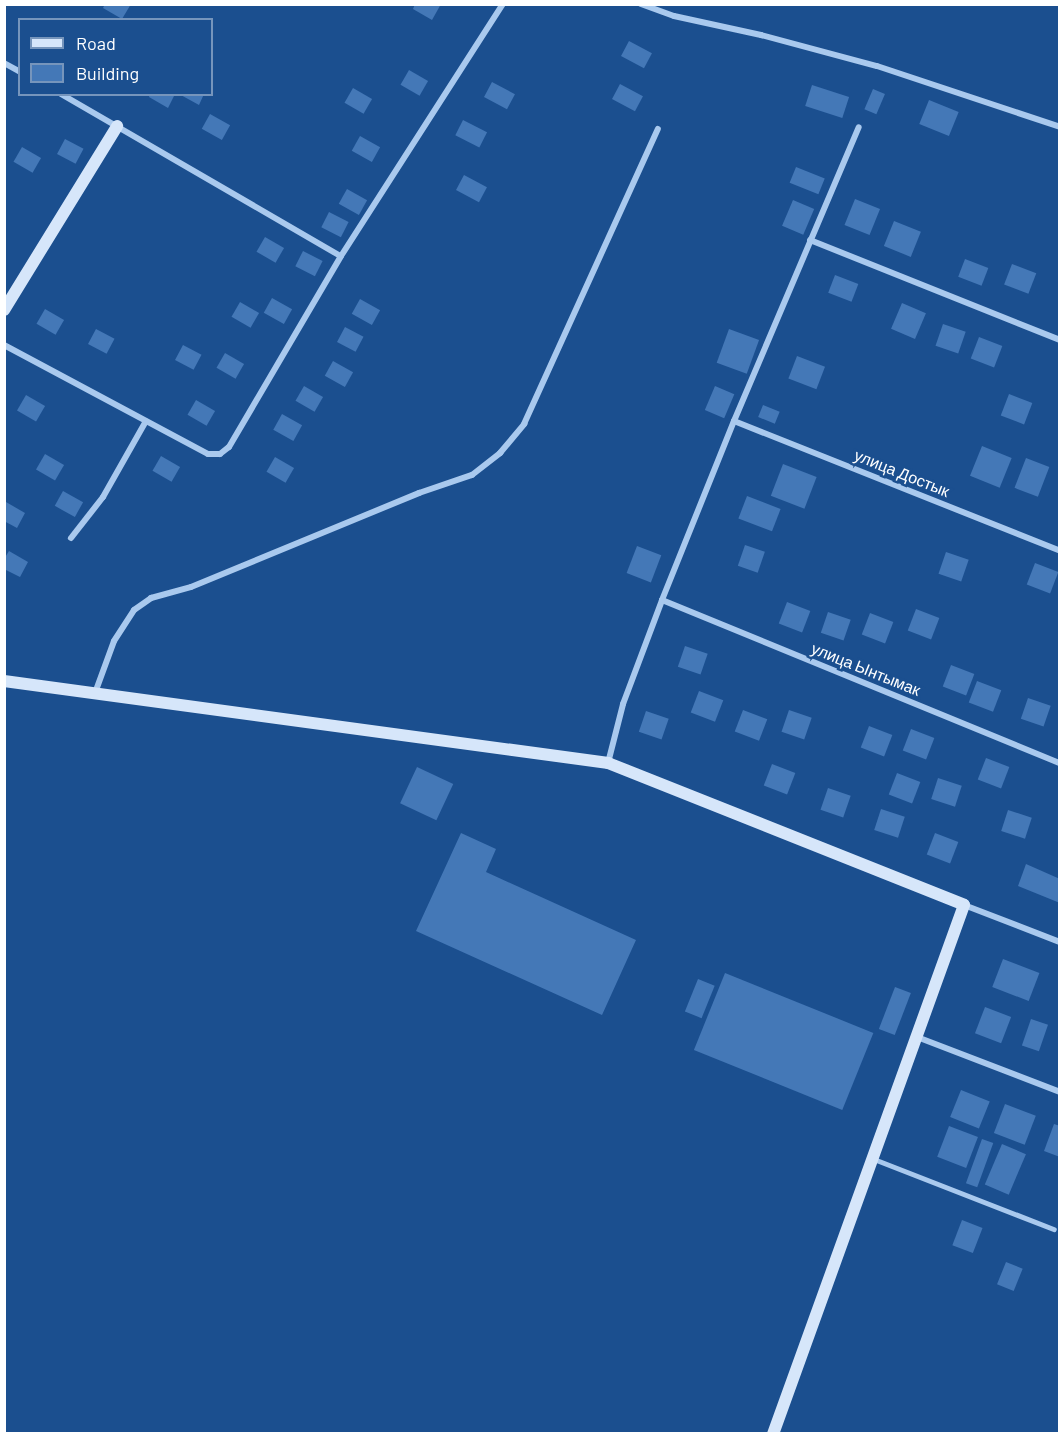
<!DOCTYPE html>
<meta charset="utf-8">
<style>
body{margin:0}
#map{position:relative;width:1064px;height:1438px;overflow:hidden;background:#1b4f8f;font-family:Barlow,sans-serif}
div>[style]{position:absolute}
.building>*{inset:0;background:#4478b7;transform-origin:0 0}
.lane>*{height:4.5px;margin:-2.25px;padding:0 2.25px;transform-origin:2.25px;border-radius:2.25px;background:#a9c9ee}
.street>*{height:6px;margin:-3px;padding:0 3px;transform-origin:3px;border-radius:3px;background:#a9c9ee}
.secondary>*{height:12px;margin:-6px;padding:0 6px;transform-origin:6px;border-radius:6px;background:#d6e6fa}
span{translate:-50% -50%;white-space:nowrap;text-align:center;line-height:1.15;-webkit-text-stroke:5px #1b4f8f;paint-order:stroke}
.street-label{font-size:16px;color:#fff}
.frame{position:absolute;inset:0;border:6px solid #fff;pointer-events:none}
.legend{position:absolute;left:18px;top:18px;width:195px;height:78px;box-sizing:border-box;background:#1b4f8f;border:2px solid #7695bc;margin:0;padding:8px 10px;list-style:none;font-size:18px;color:#fff}
.legend li{display:flex;align-items:center;gap:12px;height:30px}
.legend b{width:30px;border:2px solid #7695bc}
</style>
<div id="map">
<div class="building">
<div style="clip-path:polygon(105px 4px,131px 4px,122px 19px,103px 8px)"></div>
<div style="clip-path:polygon(415px 4px,441px 4px,432px 20px,413px 9px)"></div>
<div style="left:629px;top:41px;width:26px;height:17px;rotate:28deg"></div>
<div style="left:409px;top:70px;width:22px;height:17px;rotate:30deg"></div>
<div style="left:492px;top:82px;width:26px;height:17px;rotate:28deg"></div>
<div style="left:620px;top:84px;width:26px;height:17px;rotate:28deg"></div>
<div style="left:812px;top:85px;width:39px;height:22px;rotate:18deg"></div>
<div style="left:353px;top:88px;width:22px;height:17px;rotate:30deg"></div>
<div style="left:873px;top:89px;width:13px;height:22px;rotate:23deg"></div>
<div style="clip-path:polygon(150px 94px,175px 94px,168px 108px,149px 97px)"></div>
<div style="clip-path:polygon(179px 94px,204px 94px,199px 105px)"></div>
<div style="left:929px;top:100px;width:32px;height:26px;rotate:22deg"></div>
<div style="left:210px;top:114px;width:23px;height:17px;rotate:29deg"></div>
<div style="left:463px;top:120px;width:27px;height:17px;rotate:27deg"></div>
<div style="left:360px;top:136px;width:23px;height:17px;rotate:29deg"></div>
<div style="left:65px;top:139px;width:21px;height:17px;rotate:28deg"></div>
<div style="left:22px;top:147px;width:22px;height:17px;rotate:30deg"></div>
<div style="left:796px;top:167px;width:31px;height:17px;rotate:22deg"></div>
<div style="left:464px;top:175px;width:26px;height:17px;rotate:28deg"></div>
<div style="left:347px;top:189px;width:23px;height:17px;rotate:29deg"></div>
<div style="left:855px;top:199px;width:27px;height:28px;rotate:22deg"></div>
<div style="left:793px;top:200px;width:23px;height:28px;rotate:23deg"></div>
<div style="left:329px;top:212px;width:22px;height:17px;rotate:27deg"></div>
<div style="left:894px;top:221px;width:29px;height:27px;rotate:22deg"></div>
<div style="left:265px;top:237px;width:22px;height:17px;rotate:30deg"></div>
<div style="left:303px;top:251px;width:22px;height:17px;rotate:27deg"></div>
<div style="left:965px;top:259px;width:25px;height:19px;rotate:21deg"></div>
<div style="left:1012px;top:264px;width:26px;height:22px;rotate:21deg"></div>
<div style="left:835px;top:275px;width:25px;height:19px;rotate:21deg"></div>
<div style="left:272px;top:298px;width:23px;height:17px;rotate:29deg"></div>
<div style="left:360px;top:299px;width:23px;height:17px;rotate:29deg"></div>
<div style="left:240px;top:302px;width:22px;height:17px;rotate:30deg"></div>
<div style="left:902px;top:303px;width:26px;height:28px;rotate:23deg"></div>
<div style="left:45px;top:309px;width:22px;height:17px;rotate:30deg"></div>
<div style="left:943px;top:324px;width:24px;height:23px;rotate:19deg"></div>
<div style="left:345px;top:327px;width:21px;height:17px;rotate:28deg"></div>
<div style="left:96px;top:329px;width:21px;height:17px;rotate:28deg"></div>
<div style="left:729px;top:329px;width:32px;height:36px;rotate:20deg"></div>
<div style="left:979px;top:337px;width:25px;height:23px;rotate:21deg"></div>
<div style="left:183px;top:345px;width:21px;height:17px;rotate:28deg"></div>
<div style="left:225px;top:353px;width:22px;height:17px;rotate:30deg"></div>
<div style="left:797px;top:356px;width:30px;height:24px;rotate:21deg"></div>
<div style="left:333px;top:361px;width:23px;height:17px;rotate:29deg"></div>
<div style="left:304px;top:386px;width:22px;height:17px;rotate:30deg"></div>
<div style="left:715px;top:386px;width:21px;height:26px;rotate:23deg"></div>
<div style="left:1009px;top:394px;width:25px;height:23px;rotate:21deg"></div>
<div style="left:26px;top:395px;width:22px;height:18px;rotate:30deg"></div>
<div style="left:196px;top:400px;width:22px;height:17px;rotate:30deg"></div>
<div style="left:763px;top:405px;width:18px;height:13px;rotate:22deg"></div>
<div style="left:282px;top:414px;width:23px;height:18px;rotate:29deg"></div>
<div style="left:982px;top:446px;width:32px;height:32px;rotate:22deg"></div>
<div style="left:45px;top:454px;width:22px;height:18px;rotate:30deg"></div>
<div style="left:161px;top:456px;width:22px;height:17px;rotate:30deg"></div>
<div style="left:275px;top:457px;width:22px;height:17px;rotate:30deg"></div>
<div style="left:1026px;top:458px;width:25px;height:32px;rotate:21deg"></div>
<div style="left:783px;top:464px;width:36px;height:34px;rotate:21deg"></div>
<div style="left:63px;top:491px;width:23px;height:17px;rotate:29deg"></div>
<div style="left:747px;top:496px;width:36px;height:24px;rotate:21deg"></div>
<div style="clip-path:polygon(6px 502px,25px 513px,17px 528px,4px 521px)"></div>
<div style="left:745px;top:545px;width:21px;height:22px;rotate:19deg"></div>
<div style="left:637px;top:546px;width:26px;height:29px;rotate:21deg"></div>
<div style="clip-path:polygon(9px 551px,28px 562px,20px 577px,4px 569px,4px 559px)"></div>
<div style="left:946px;top:552px;width:24px;height:23px;rotate:19deg"></div>
<div style="left:1035px;top:563px;width:25px;height:23px;rotate:21deg"></div>
<div style="left:787px;top:602px;width:25px;height:23px;rotate:21deg"></div>
<div style="left:916px;top:609px;width:25px;height:23px;rotate:21deg"></div>
<div style="left:828px;top:612px;width:24px;height:22px;rotate:19deg"></div>
<div style="left:870px;top:613px;width:25px;height:23px;rotate:21deg"></div>
<div style="left:685px;top:646px;width:24px;height:22px;rotate:19deg"></div>
<div style="left:951px;top:665px;width:25px;height:23px;rotate:21deg"></div>
<div style="left:977px;top:681px;width:26px;height:23px;rotate:21deg"></div>
<div style="left:699px;top:691px;width:26px;height:23px;rotate:21deg"></div>
<div style="left:1028px;top:698px;width:24px;height:22px;rotate:19deg"></div>
<div style="left:743px;top:710px;width:26px;height:23px;rotate:21deg"></div>
<div style="left:789px;top:710px;width:24px;height:23px;rotate:19deg"></div>
<div style="left:646px;top:711px;width:24px;height:22px;rotate:19deg"></div>
<div style="left:869px;top:726px;width:25px;height:23px;rotate:21deg"></div>
<div style="left:911px;top:729px;width:25px;height:23px;rotate:21deg"></div>
<div style="left:986px;top:758px;width:25px;height:23px;rotate:21deg"></div>
<div style="left:772px;top:764px;width:25px;height:23px;rotate:21deg"></div>
<div style="left:417px;top:767px;width:40px;height:40px;rotate:25deg"></div>
<div style="left:897px;top:773px;width:25px;height:23px;rotate:21deg"></div>
<div style="left:938px;top:778px;width:25px;height:22px;rotate:18deg"></div>
<div style="left:828px;top:788px;width:24px;height:23px;rotate:19deg"></div>
<div style="left:881px;top:809px;width:25px;height:22px;rotate:18deg"></div>
<div style="left:1008px;top:810px;width:25px;height:22px;rotate:18deg"></div>
<div style="clip-path:polygon(461px 833px,496px 849px,486px 872px,636px 940px,602px 1015px,416px 931px)"></div>
<div style="left:935px;top:833px;width:25px;height:23px;rotate:21deg"></div>
<div style="clip-path:polygon(1026px 864px,1060px 879px,1060px 903px,1018px 886px)"></div>
<div style="left:1003px;top:959px;width:39px;height:30px;rotate:21deg"></div>
<div style="left:725px;top:973px;width:160px;height:83px;rotate:22deg"></div>
<div style="left:698px;top:979px;width:18px;height:35px;rotate:22deg"></div>
<div style="left:895px;top:987px;width:17px;height:45px;rotate:21deg"></div>
<div style="left:985px;top:1007px;width:28px;height:28px;rotate:21deg"></div>
<div style="left:1031px;top:1019px;width:18px;height:28px;rotate:19deg"></div>
<div style="left:961px;top:1090px;width:31px;height:29px;rotate:22deg"></div>
<div style="left:1005px;top:1104px;width:33px;height:31px;rotate:21deg"></div>
<div style="clip-path:polygon(1054px 1124px,1060px 1126px,1060px 1157px,1044px 1151px)"></div>
<div style="left:949px;top:1126px;width:31px;height:33px;rotate:21deg"></div>
<div style="left:982px;top:1139px;width:12px;height:47px;rotate:20deg"></div>
<div style="left:1002px;top:1144px;width:26px;height:44px;rotate:23deg"></div>
<div style="left:962px;top:1220px;width:22px;height:27px;rotate:21deg"></div>
<div style="left:1006px;top:1262px;width:18px;height:24px;rotate:22deg"></div>
</div>
<div class="lane">
<div style="left:874px;top:1159px;width:193px;rotate:21.3deg"></div>
</div>
<div class="street">
<div style="left:641px;top:4px;width:35px;rotate:20deg"></div>
<div style="left:674px;top:16px;width:89px;rotate:12.3deg"></div>
<div style="left:761px;top:35px;width:120px;rotate:15deg"></div>
<div style="left:877px;top:66px;width:193px;rotate:18.4deg"></div>
<div style="left:4px;top:63px;width:18px;rotate:29deg"></div>
<div style="left:61px;top:94px;width:323px;rotate:30.1deg"></div>
<div style="left:810px;top:240px;width:269px;rotate:21.8deg"></div>
<div style="left:4px;top:345px;width:231px;rotate:28.1deg"></div>
<div style="left:208px;top:454px;width:12px"></div>
<div style="left:220px;top:454px;width:11px;rotate:-38deg"></div>
<div style="left:229px;top:447px;width:221px;rotate:-59.6deg"></div>
<div style="left:341px;top:256px;width:300px;rotate:-57.3deg"></div>
<div style="left:734px;top:421px;width:351px;rotate:21.7deg"></div>
<div style="left:71px;top:538px;width:52px;rotate:-52deg"></div>
<div style="left:103px;top:497px;width:87px;rotate:-60.5deg"></div>
<div style="left:662px;top:600px;width:430px;rotate:22.3deg"></div>
<div style="left:95px;top:693px;width:55px;rotate:-69.9deg"></div>
<div style="left:114px;top:641px;width:37px;rotate:-57deg"></div>
<div style="left:134px;top:610px;width:21px;rotate:-35deg"></div>
<div style="left:151px;top:598px;width:41px;rotate:-15.4deg"></div>
<div style="left:191px;top:587px;width:247px;rotate:-22.4deg"></div>
<div style="left:419px;top:493px;width:56px;rotate:-18.8deg"></div>
<div style="left:472px;top:475px;width:36px;rotate:-38deg"></div>
<div style="left:500px;top:453px;width:38px;rotate:-50deg"></div>
<div style="left:524px;top:424px;width:324px;rotate:-65.6deg"></div>
<div style="left:608px;top:763px;width:61px;rotate:-75.7deg"></div>
<div style="left:623px;top:704px;width:111px;rotate:-69.4deg"></div>
<div style="left:662px;top:600px;width:193px;rotate:-68.1deg"></div>
<div style="left:734px;top:421px;width:319px;rotate:-67deg"></div>
<div style="left:964px;top:905px;width:103px;rotate:21.1deg"></div>
<div style="left:917px;top:1037px;width:153px;rotate:21deg"></div>
</div>
<div class="secondary">
<div style="left:4px;top:310px;width:216px;rotate:-58.4deg"></div>
<div style="left:4px;top:681px;width:610px;rotate:7.73deg"></div>
<div style="left:608px;top:763px;width:383px;rotate:21.7deg"></div>
<div style="left:964px;top:905px;width:562px;rotate:109.85deg"></div>
</div>
<div class="street-label">
<span style="left:902px;top:473px;rotate:22deg">улица Достык</span>
<span style="left:866px;top:669px;rotate:22deg">улица Ынтымак</span>
</div>
<div class="frame"></div>
<ul class="legend">
<li><b style="height:8px;background:#d6e6fa"></b>Road</li>
<li><b style="height:16px;background:#4478b7"></b>Building</li>
</ul>
</div>
